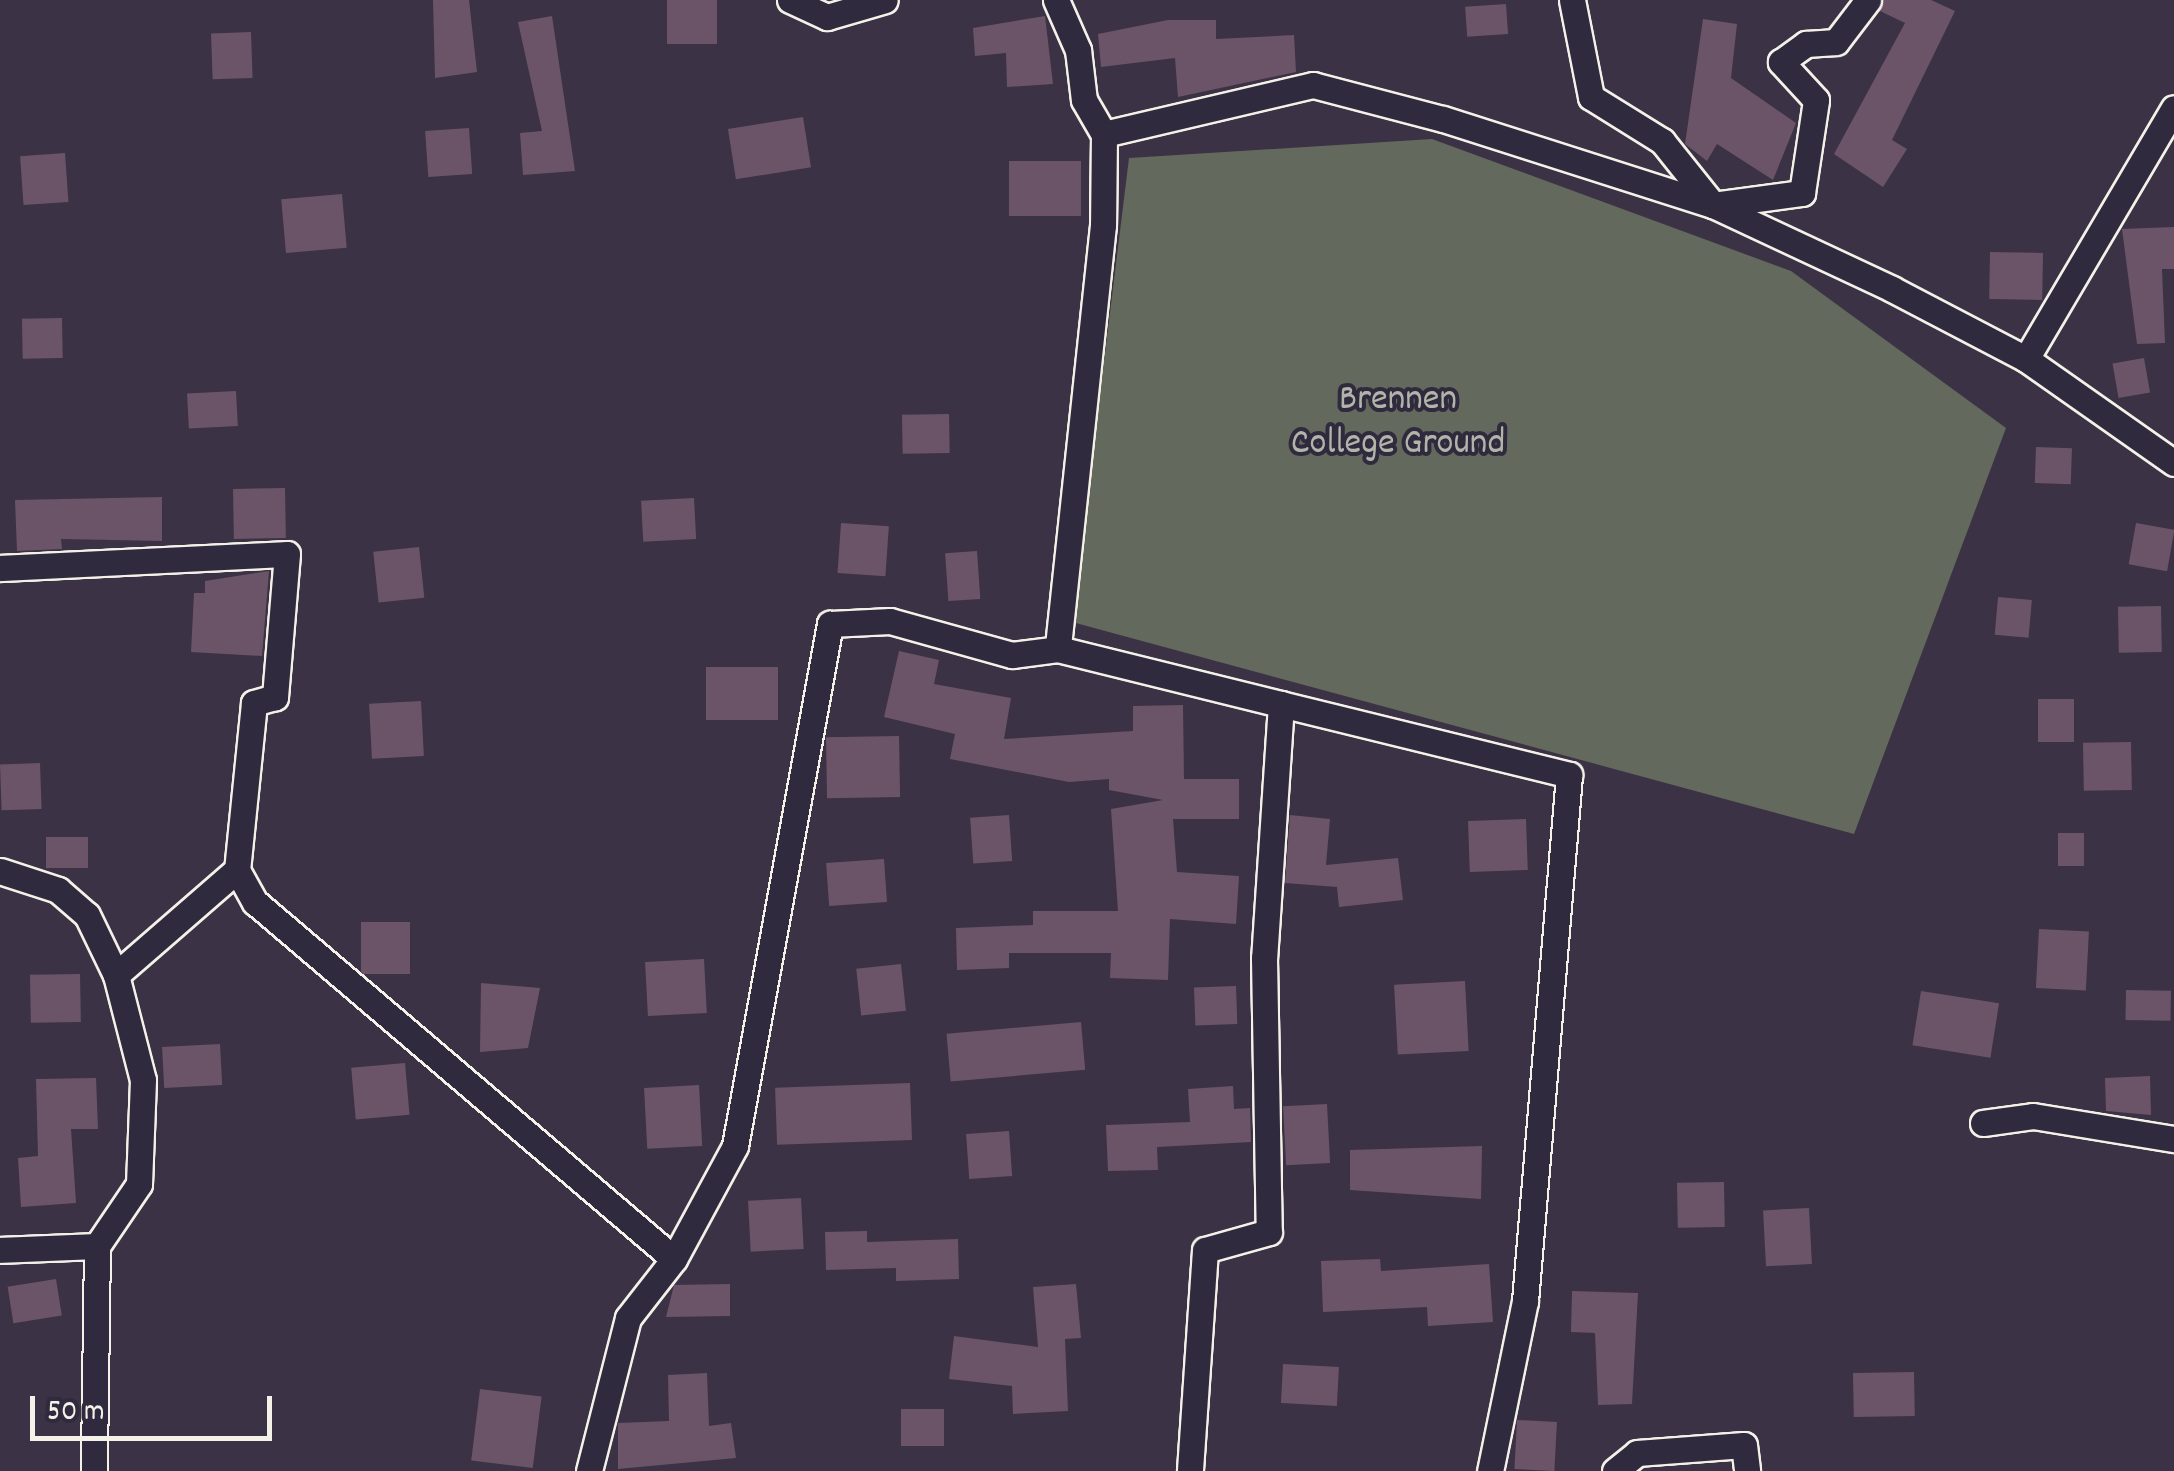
<!DOCTYPE html>
<style>
body{margin:0}
#map{position:relative;width:2174px;height:1471px;overflow:hidden;background:#3b3245;font-family:Dekko,sans-serif}
div>[style]{position:absolute}
.green>*{inset:0;background:#63695c}
.building>*{inset:0;background:#6b5467;transform-origin:0 0}
.roads{filter:drop-shadow(2px 0 #f4f1e8) drop-shadow(-2px 0 #f4f1e8) drop-shadow(0 2px #f4f1e8) drop-shadow(0 -2px #f4f1e8)}
.minor>*{height:25px;margin:-12.5px;padding:0 12.5px;transform-origin:12.5px;border-radius:12.5px;background:#2f2a3d}
span{translate:-50% -50%;white-space:nowrap;text-align:center;line-height:1.15;-webkit-text-stroke:8px #2f2a3d;paint-order:stroke}
.park-label{font-size:38px;color:#b3b4a9}
.scale{position:absolute;left:30px;top:1396px;width:242px;height:45px;box-sizing:border-box;border:5px solid #f4f1e8;border-top:0;padding-left:12px;font-size:30px;line-height:35px;white-space:nowrap;color:#f4f1e8;-webkit-text-stroke:8px #2f2a3d;paint-order:stroke}
</style>
<div id="map">
<div class="green">
<div style="clip-path:polygon(1432px 139px,1791px 271px,2006px 428px,1854px 834px,1072px 622px,1129px 158px)"></div>
</div>
<div class="building">
<div style="clip-path:polygon(433px 0,469px 0,477px 72px,435px 78px)"></div>
<div style="left:667px;top:0;width:50px;height:44px"></div>
<div style="clip-path:polygon(1884px 0,1931px 0,1955px 11px,1892px 140px,1907px 149px,1883px 187px,1834px 154px,1905px 23px,1880px 11px)"></div>
<div style="left:1506px;top:4px;width:30px;height:41px;rotate:86deg"></div>
<div style="clip-path:polygon(552px 16px,575px 171px,523px 175px,520px 133px,542px 131px,518px 22px)"></div>
<div style="clip-path:polygon(1045px 16px,1053px 84px,1007px 87px,1006px 53px,975px 56px,973px 28px)"></div>
<div style="clip-path:polygon(1703px 19px,1737px 24px,1731px 78px,1796px 123px,1773px 180px,1717px 144px,1707px 161px,1685px 144px)"></div>
<div style="clip-path:polygon(1168px 20px,1216px 20px,1216px 39px,1294px 35px,1296px 72px,1178px 97px,1175px 58px,1101px 67px,1098px 34px)"></div>
<div style="left:251px;top:32px;width:46px;height:40px;rotate:88deg"></div>
<div style="left:803px;top:117px;width:51px;height:76px;rotate:81deg"></div>
<div style="left:469px;top:128px;width:46px;height:44px;rotate:86deg"></div>
<div style="left:65px;top:153px;width:49px;height:45px;rotate:86deg"></div>
<div style="left:1009px;top:161px;width:72px;height:55px"></div>
<div style="left:342px;top:194px;width:54px;height:61px;rotate:85deg"></div>
<div style="clip-path:polygon(2174px 227px,2174px 269px,2162px 269px,2165px 343px,2137px 344px,2122px 229px)"></div>
<div style="left:2043px;top:253px;width:47px;height:53px;rotate:91deg"></div>
<div style="left:62px;top:318px;width:40px;height:40px;rotate:89deg"></div>
<div style="left:2144px;top:358px;width:35px;height:32px;rotate:80deg"></div>
<div style="left:236px;top:391px;width:35px;height:49px;rotate:87deg"></div>
<div style="left:949px;top:414px;width:39px;height:47px;rotate:89deg"></div>
<div style="left:2036px;top:447px;width:36px;height:36px;rotate:2deg"></div>
<div style="left:285px;top:488px;width:50px;height:52px;rotate:89deg"></div>
<div style="clip-path:polygon(162px 497px,162px 541px,61px 539px,62px 549px,17px 551px,15px 500px)"></div>
<div style="left:694px;top:498px;width:41px;height:53px;rotate:87deg"></div>
<div style="left:841px;top:523px;width:48px;height:50px;rotate:4deg"></div>
<div style="left:2136px;top:523px;width:39px;height:42px;rotate:10deg"></div>
<div style="left:419px;top:547px;width:51px;height:46px;rotate:84deg"></div>
<div style="left:977px;top:551px;width:48px;height:32px;rotate:86deg"></div>
<div style="clip-path:polygon(269px 571px,262px 656px,191px 652px,194px 593px,205px 593px,205px 581px)"></div>
<div style="left:1998px;top:597px;width:34px;height:38px;rotate:5deg"></div>
<div style="left:2161px;top:606px;width:46px;height:43px;rotate:89deg"></div>
<div style="clip-path:polygon(899px 651px,939px 660px,934px 684px,1011px 698px,1004px 739px,1133px 731px,1133px 706px,1183px 705px,1184px 779px,1239px 779px,1239px 819px,1173px 819px,1177px 872px,1239px 876px,1236px 924px,1170px 919px,1168px 980px,1110px 978px,1111px 953px,1009px 953px,1009px 968px,957px 970px,956px 928px,1033px 925px,1033px 911px,1118px 911px,1111px 809px,1163px 800px,1109px 790px,1109px 779px,1069px 782px,950px 759px,955px 734px,884px 717px)"></div>
<div style="left:706px;top:667px;width:72px;height:53px"></div>
<div style="left:2074px;top:699px;width:43px;height:36px;rotate:90deg"></div>
<div style="left:421px;top:701px;width:55px;height:52px;rotate:87deg"></div>
<div style="left:899px;top:736px;width:61px;height:73px;rotate:89deg"></div>
<div style="left:2131px;top:742px;width:48px;height:48px;rotate:89deg"></div>
<div style="left:40px;top:763px;width:46px;height:40px;rotate:88deg"></div>
<div style="left:1009px;top:815px;width:46px;height:39px;rotate:86deg"></div>
<div style="clip-path:polygon(1290px 815px,1330px 819px,1326px 865px,1398px 858px,1403px 900px,1339px 907px,1337px 887px,1285px 883px)"></div>
<div style="left:1526px;top:819px;width:51px;height:58px;rotate:88deg"></div>
<div style="left:2058px;top:833px;width:26px;height:33px"></div>
<div style="left:46px;top:837px;width:42px;height:31px"></div>
<div style="left:884px;top:859px;width:43px;height:58px;rotate:86deg"></div>
<div style="left:410px;top:922px;width:52px;height:49px;rotate:90deg"></div>
<div style="left:2039px;top:929px;width:50px;height:59px;rotate:3deg"></div>
<div style="left:704px;top:959px;width:54px;height:59px;rotate:87deg"></div>
<div style="left:901px;top:964px;width:47px;height:45px;rotate:84deg"></div>
<div style="left:80px;top:974px;width:48px;height:50px;rotate:89deg"></div>
<div style="left:1465px;top:981px;width:70px;height:71px;rotate:87deg"></div>
<div style="clip-path:polygon(481px 983px,540px 988px,528px 1048px,480px 1052px)"></div>
<div style="left:1236px;top:986px;width:38px;height:42px;rotate:88deg"></div>
<div style="left:2126px;top:990px;width:45px;height:30px;rotate:1deg"></div>
<div style="left:1921px;top:991px;width:79px;height:55px;rotate:9deg"></div>
<div style="left:1081px;top:1022px;width:48px;height:135px;rotate:85deg"></div>
<div style="left:220px;top:1044px;width:41px;height:58px;rotate:87deg"></div>
<div style="left:405px;top:1063px;width:52px;height:54px;rotate:85deg"></div>
<div style="clip-path:polygon(2150px 1076px,2151px 1115px,2106px 1111px,2105px 1078px)"></div>
<div style="clip-path:polygon(96px 1078px,98px 1129px,71px 1129px,76px 1203px,21px 1207px,18px 1158px,38px 1156px,36px 1079px)"></div>
<div style="left:910px;top:1083px;width:57px;height:135px;rotate:88deg"></div>
<div style="left:699px;top:1085px;width:61px;height:55px;rotate:87deg"></div>
<div style="clip-path:polygon(1233px 1086px,1234px 1109px,1250px 1108px,1251px 1142px,1157px 1147px,1158px 1170px,1108px 1171px,1106px 1125px,1190px 1122px,1188px 1089px)"></div>
<div style="left:1327px;top:1104px;width:59px;height:44px;rotate:87deg"></div>
<div style="left:1009px;top:1131px;width:45px;height:43px;rotate:86deg"></div>
<div style="clip-path:polygon(1482px 1146px,1481px 1199px,1350px 1190px,1350px 1150px)"></div>
<div style="left:1724px;top:1182px;width:45px;height:47px;rotate:89deg"></div>
<div style="left:801px;top:1198px;width:51px;height:53px;rotate:87deg"></div>
<div style="left:1809px;top:1208px;width:56px;height:46px;rotate:87deg"></div>
<div style="clip-path:polygon(867px 1231px,867px 1242px,958px 1239px,959px 1279px,896px 1281px,896px 1268px,826px 1270px,825px 1232px)"></div>
<div style="clip-path:polygon(1380px 1259px,1381px 1271px,1489px 1264px,1493px 1322px,1428px 1326px,1427px 1307px,1323px 1312px,1321px 1261px)"></div>
<div style="left:56px;top:1279px;width:37px;height:49px;rotate:81deg"></div>
<div style="clip-path:polygon(730px 1284px,730px 1316px,666px 1317px,674px 1285px)"></div>
<div style="clip-path:polygon(1076px 1284px,1081px 1338px,1065px 1339px,1068px 1411px,1013px 1414px,1012px 1386px,949px 1379px,954px 1336px,1038px 1347px,1033px 1287px)"></div>
<div style="clip-path:polygon(1572px 1291px,1638px 1293px,1632px 1404px,1598px 1405px,1595px 1333px,1571px 1332px)"></div>
<div style="left:1283px;top:1364px;width:56px;height:39px;rotate:3deg"></div>
<div style="left:1914px;top:1372px;width:44px;height:61px;rotate:89deg"></div>
<div style="clip-path:polygon(707px 1373px,709px 1426px,731px 1423px,736px 1458px,618px 1469px,618px 1423px,669px 1421px,668px 1375px)"></div>
<div style="left:480px;top:1389px;width:62px;height:72px;rotate:7deg"></div>
<div style="left:901px;top:1409px;width:43px;height:37px"></div>
<div style="left:1517px;top:1420px;width:40px;height:49px;rotate:3deg"></div>
</div>
<div class="roads">
<div class="minor">
<div style="left:790px;top:0;width:41px;rotate:24.7deg"></div>
<div style="left:827px;top:17px;width:60px;rotate:-16.3deg"></div>
<div style="left:1056px;top:0;width:55px;rotate:66.3deg"></div>
<div style="left:1078px;top:50px;width:50px;rotate:83.2deg"></div>
<div style="left:1084px;top:100px;width:39px;rotate:60deg"></div>
<div style="left:1104px;top:134px;width:215px;rotate:-13.2deg"></div>
<div style="left:1313px;top:85px;width:134px;rotate:14.7deg"></div>
<div style="left:1443px;top:119px;width:283px;rotate:17.7deg"></div>
<div style="left:1713px;top:205px;width:198px;rotate:25.1deg"></div>
<div style="left:1892px;top:289px;width:151px;rotate:27.6deg"></div>
<div style="left:2026px;top:359px;width:181px;rotate:35.1deg"></div>
<div style="left:1572px;top:0;width:99px;rotate:78.9deg"></div>
<div style="left:1591px;top:97px;width:84px;rotate:31.8deg"></div>
<div style="left:1662px;top:141px;width:82px;rotate:51.4deg"></div>
<div style="left:1713px;top:205px;width:90px;rotate:-7.7deg"></div>
<div style="left:1802px;top:193px;width:94px;rotate:-81.4deg"></div>
<div style="left:1816px;top:100px;width:52px;rotate:-132.6deg"></div>
<div style="left:1781px;top:62px;width:31px;rotate:-36deg"></div>
<div style="left:1806px;top:44px;width:30px;rotate:-4deg"></div>
<div style="left:1836px;top:42px;width:53px;rotate:-52.7deg"></div>
<div style="left:1104px;top:134px;width:91px;rotate:90.6deg"></div>
<div style="left:1103px;top:225px;width:426px;rotate:96.1deg"></div>
<div style="left:1058px;top:649px;width:230px;rotate:13.9deg"></div>
<div style="left:1281px;top:704px;width:255px;rotate:93.8deg"></div>
<div style="left:1264px;top:958px;width:274px;rotate:89deg"></div>
<div style="left:1269px;top:1232px;width:66px;rotate:164.3deg"></div>
<div style="left:1205px;top:1250px;width:222px;rotate:93.9deg"></div>
<div style="left:2026px;top:359px;width:291px;rotate:-59.5deg"></div>
<div style="left:0;top:568px;width:287px;rotate:-2.8deg"></div>
<div style="left:287px;top:554px;width:144px;rotate:94.8deg"></div>
<div style="left:275px;top:697px;width:22px;rotate:164deg"></div>
<div style="left:254px;top:703px;width:168px;rotate:95.8deg"></div>
<div style="left:1281px;top:704px;width:297px;rotate:13.8deg"></div>
<div style="left:1569px;top:775px;width:528px;rotate:94.78deg"></div>
<div style="left:1525px;top:1301px;width:174px;rotate:101.6deg"></div>
<div style="left:0;top:871px;width:61px;rotate:18.1deg"></div>
<div style="left:58px;top:890px;width:38px;rotate:41deg"></div>
<div style="left:87px;top:915px;width:67px;rotate:64.2deg"></div>
<div style="left:116px;top:975px;width:108px;rotate:75.6deg"></div>
<div style="left:143px;top:1080px;width:104px;rotate:92.2deg"></div>
<div style="left:139px;top:1184px;width:75px;rotate:124.1deg"></div>
<div style="left:97px;top:1246px;width:225px;rotate:90.8deg"></div>
<div style="left:116px;top:975px;width:160px;rotate:-41deg"></div>
<div style="left:237px;top:870px;width:37px;rotate:61deg"></div>
<div style="left:255px;top:902px;width:550px;rotate:40.43deg"></div>
<div style="left:1983px;top:1123px;width:50px;rotate:-8deg"></div>
<div style="left:2033px;top:1116px;width:143px;rotate:9.3deg"></div>
<div style="left:0;top:1250px;width:97px;rotate:-2.4deg"></div>
<div style="left:589px;top:1471px;width:158px;rotate:-75.7deg"></div>
<div style="left:628px;top:1318px;width:75px;rotate:-52.1deg"></div>
<div style="left:674px;top:1259px;width:128px;rotate:-61.6deg"></div>
<div style="left:735px;top:1146px;width:531px;rotate:-79.69deg"></div>
<div style="left:830px;top:624px;width:60px;rotate:-2.9deg"></div>
<div style="left:890px;top:621px;width:127px;rotate:15.6deg"></div>
<div style="left:1012px;top:655px;width:46px;rotate:-7.4deg"></div>
<div style="left:1615px;top:1471px;width:28px;rotate:-39deg"></div>
<div style="left:1637px;top:1453px;width:107px;rotate:-4.3deg"></div>
<div style="left:1744px;top:1445px;width:26px;rotate:83deg"></div>
</div>
</div>
<div class="park-label">
<span style="left:1398px;top:423px">Brennen<br>College Ground</span>
</div>
<div class="scale">50 m</div>
</div>
